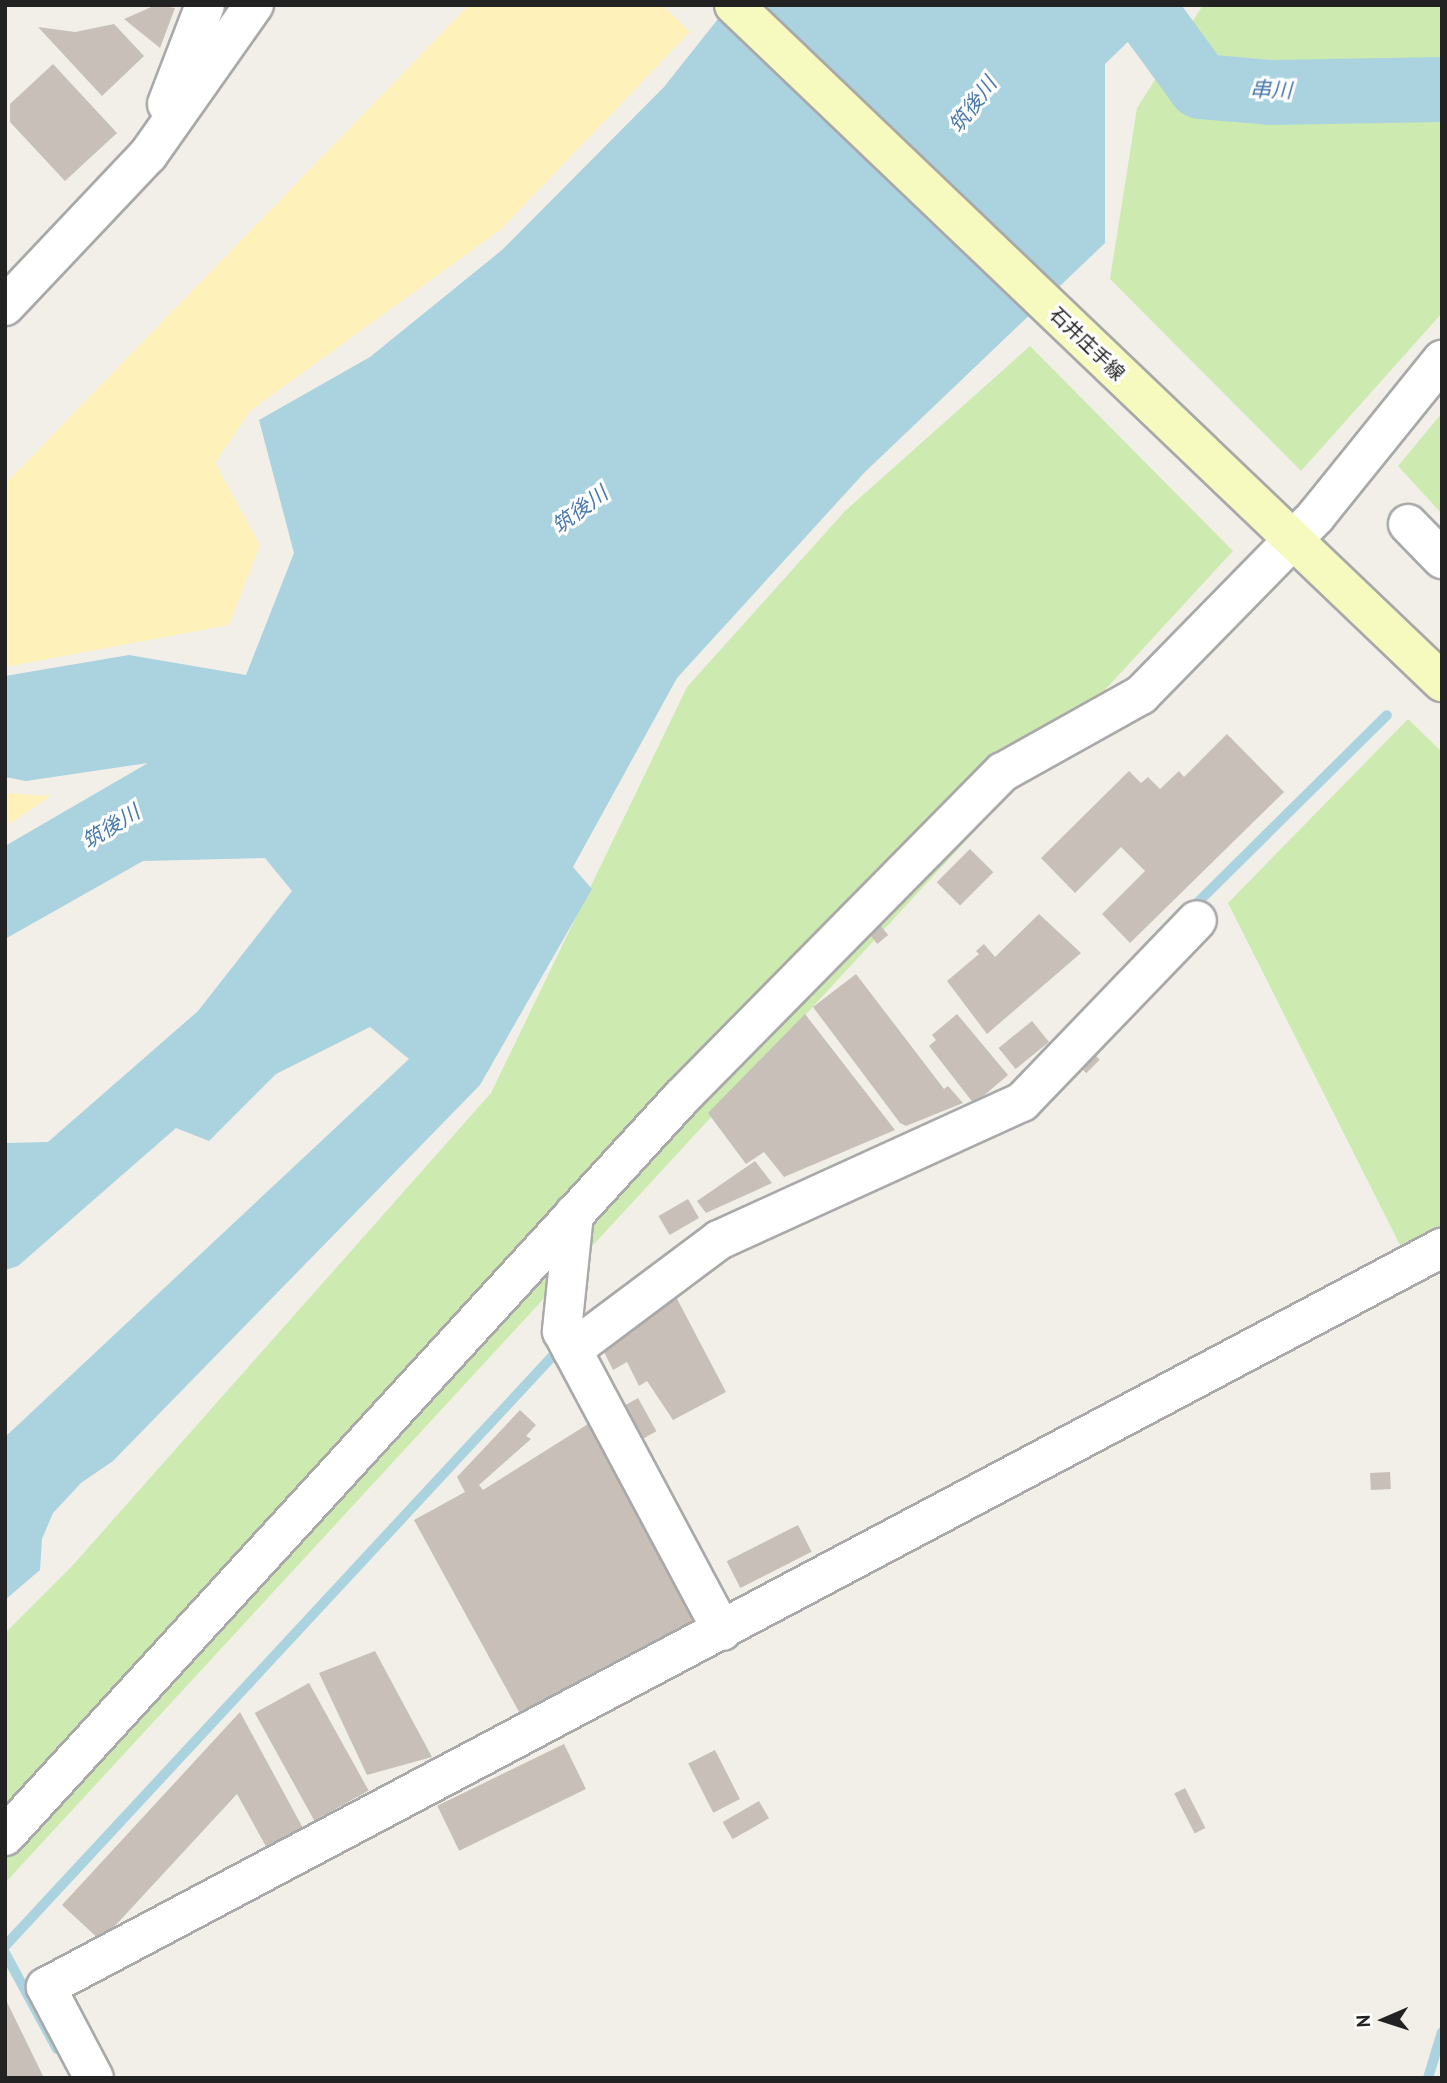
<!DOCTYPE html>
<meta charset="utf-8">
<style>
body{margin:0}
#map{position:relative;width:1447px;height:2083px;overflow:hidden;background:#f2efe9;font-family:"PT Sans","Noto Sans JP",sans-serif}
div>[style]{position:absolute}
.grass>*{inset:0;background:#cdebb0}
.sand>*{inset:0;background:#fff1ba}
.water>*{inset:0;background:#aad3df}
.stream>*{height:10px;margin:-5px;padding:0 5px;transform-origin:5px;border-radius:5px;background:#aad3df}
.river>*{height:65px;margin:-32.5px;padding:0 32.5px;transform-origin:32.5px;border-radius:32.5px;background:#aad3df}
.building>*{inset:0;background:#c7bfb8;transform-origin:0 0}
.roads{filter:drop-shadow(2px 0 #a9a9a9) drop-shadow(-2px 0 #a9a9a9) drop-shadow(0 2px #a9a9a9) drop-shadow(0 -2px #a9a9a9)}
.street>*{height:38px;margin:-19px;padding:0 19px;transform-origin:19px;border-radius:19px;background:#fff}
.secondary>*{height:38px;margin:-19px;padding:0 19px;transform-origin:19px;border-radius:19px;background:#f7fabf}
span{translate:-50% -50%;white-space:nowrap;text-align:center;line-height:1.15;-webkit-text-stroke:6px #fff;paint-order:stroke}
.street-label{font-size:19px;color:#222}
.water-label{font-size:21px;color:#4a7aab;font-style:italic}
.frame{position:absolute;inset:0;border:7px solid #222;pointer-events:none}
.north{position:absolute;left:1349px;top:1985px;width:70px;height:70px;-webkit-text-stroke:5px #fff;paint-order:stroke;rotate:267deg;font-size:19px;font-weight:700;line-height:28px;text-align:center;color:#222}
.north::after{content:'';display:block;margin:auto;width:24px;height:32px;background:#222;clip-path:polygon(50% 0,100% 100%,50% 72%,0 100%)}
</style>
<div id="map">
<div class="grass">
<div style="clip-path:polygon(1203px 5px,1442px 5px,1442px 313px,1301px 471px,1110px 279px,1137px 108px)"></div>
<div style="clip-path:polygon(1030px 346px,1233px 551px,5px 1883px,5px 1633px,73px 1565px,491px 1093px,687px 687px,845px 511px)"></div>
<div style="clip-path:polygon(1442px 413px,1442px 514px,1398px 466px)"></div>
<div style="clip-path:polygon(1408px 719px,1442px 752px,1442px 1231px,1404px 1253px,1228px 903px)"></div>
</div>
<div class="sand">
<div style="clip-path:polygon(469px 5px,662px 5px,690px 32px,500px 230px,250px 411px,215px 463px,260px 545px,229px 625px,5px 667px,5px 484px)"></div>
<div style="clip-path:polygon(5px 793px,51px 796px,5px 827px)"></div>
</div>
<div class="water">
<div style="clip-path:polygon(729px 5px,1166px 5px,1105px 64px,1105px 243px,864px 473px,677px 678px,573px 867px,592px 889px,480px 1085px,113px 1461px,81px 1483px,53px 1513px,42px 1539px,40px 1570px,5px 1600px,5px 1437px,409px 1059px,370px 1027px,276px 1074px,209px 1141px,176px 1128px,18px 1266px,5px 1270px,5px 1143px,48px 1142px,198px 1011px,292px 891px,265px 858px,143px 861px,5px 939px,5px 846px,148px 763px,26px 781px,5px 777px,5px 676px,129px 655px,246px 675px,294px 553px,259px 420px,370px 357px,502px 250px,664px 87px)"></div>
</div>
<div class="stream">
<div style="left:1190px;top:910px;width:277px;rotate:-44.7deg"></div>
<div style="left:5px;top:1946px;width:819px;rotate:-47.13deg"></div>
<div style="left:5px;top:1953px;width:109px;rotate:61.6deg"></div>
<div style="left:1428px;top:2078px;width:48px;rotate:-73.1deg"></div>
</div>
<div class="river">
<div style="left:1141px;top:5px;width:100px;rotate:53.9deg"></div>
<div style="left:1200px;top:86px;width:70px;rotate:4.9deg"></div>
<div style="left:1270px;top:92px;width:172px;rotate:-1deg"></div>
</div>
<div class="building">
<div style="clip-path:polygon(156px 5px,175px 8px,160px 48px,124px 19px)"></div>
<div style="clip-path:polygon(114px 24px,144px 56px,102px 96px,38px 27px,75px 32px)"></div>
<div style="clip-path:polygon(53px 64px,117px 133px,65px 181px,10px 122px,10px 104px)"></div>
<div style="clip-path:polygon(1227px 734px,1284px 792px,1130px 943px,1102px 914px,1145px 871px,1121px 847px,1075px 893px,1041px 858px,1129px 771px,1141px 783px,1148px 777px,1160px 789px,1179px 771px,1184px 777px)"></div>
<div style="left:970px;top:849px;width:33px;height:47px;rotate:45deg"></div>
<div style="clip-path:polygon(1039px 914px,1081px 953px,987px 1034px,947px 981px,979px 954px,976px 951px,984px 944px,995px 957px)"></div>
<div style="left:880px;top:925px;width:13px;height:14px;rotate:51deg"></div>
<div style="clip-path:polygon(856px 974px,944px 1089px,948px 1086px,963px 1103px,906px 1126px,900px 1123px,813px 1007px)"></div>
<div style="clip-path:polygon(805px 1014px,895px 1130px,784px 1177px,764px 1152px,746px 1164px,708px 1113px)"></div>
<div style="clip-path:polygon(957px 1014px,1008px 1075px,974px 1104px,929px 1046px,936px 1040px,932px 1035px)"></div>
<div style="left:1032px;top:1021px;width:27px;height:43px;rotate:51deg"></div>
<div style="left:1087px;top:1047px;width:18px;height:19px;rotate:45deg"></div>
<div style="clip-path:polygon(755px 1161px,772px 1183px,706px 1213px,697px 1201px)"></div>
<div style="left:688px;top:1199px;width:22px;height:34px;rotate:60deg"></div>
<div style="clip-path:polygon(675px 1295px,726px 1392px,673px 1420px,647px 1381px,639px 1386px,627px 1362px,613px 1370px,601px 1346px,633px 1328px,629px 1320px)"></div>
<div style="left:638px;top:1398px;width:38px;height:20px;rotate:61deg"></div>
<div style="clip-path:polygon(520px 1410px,536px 1425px,526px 1436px,531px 1439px,479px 1485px,483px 1490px,588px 1424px,703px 1633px,529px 1730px,414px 1520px,465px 1492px,457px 1477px)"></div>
<div style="left:1390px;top:1472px;width:17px;height:20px;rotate:87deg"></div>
<div style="left:798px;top:1525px;width:30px;height:80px;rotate:63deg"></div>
<div style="clip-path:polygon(375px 1651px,432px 1757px,367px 1775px,319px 1673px)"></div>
<div style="left:309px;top:1683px;width:123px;height:62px;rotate:61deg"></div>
<div style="clip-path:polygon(240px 1712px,304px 1830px,268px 1850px,237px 1794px,101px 1941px,62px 1905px)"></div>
<div style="left:564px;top:1744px;width:50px;height:141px;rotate:64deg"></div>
<div style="left:715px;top:1750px;width:55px;height:30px;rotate:63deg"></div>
<div style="left:1185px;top:1788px;width:45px;height:12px;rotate:63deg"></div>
<div style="left:759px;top:1801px;width:20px;height:42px;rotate:60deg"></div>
<div style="clip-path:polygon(5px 1998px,44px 2078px,5px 2078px)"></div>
</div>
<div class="roads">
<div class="street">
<div style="left:167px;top:104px;width:106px;rotate:-69deg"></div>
<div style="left:5px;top:306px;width:208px;rotate:-46.6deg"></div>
<div style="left:148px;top:155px;width:184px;rotate:-54.8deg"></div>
<div style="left:1408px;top:524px;width:49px;rotate:45.8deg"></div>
<div style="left:574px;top:1214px;width:118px;rotate:95.9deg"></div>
<div style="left:562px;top:1331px;width:340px;rotate:61.9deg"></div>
<div style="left:572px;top:1350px;width:184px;rotate:-36.8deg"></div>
<div style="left:719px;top:1240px;width:333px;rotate:-24.5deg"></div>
<div style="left:1022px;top:1102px;width:252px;rotate:-46.1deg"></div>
<div style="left:5px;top:1836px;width:1001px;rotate:-47.51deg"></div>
<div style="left:681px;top:1098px;width:458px;rotate:-45.4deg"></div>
<div style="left:1003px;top:772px;width:158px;rotate:-29.2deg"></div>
<div style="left:1141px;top:695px;width:250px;rotate:-45.6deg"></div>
<div style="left:1316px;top:516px;width:201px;rotate:-51.1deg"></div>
<div style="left:94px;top:2078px;width:103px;rotate:-117.8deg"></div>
<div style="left:46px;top:1987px;width:1580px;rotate:-27.9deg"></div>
</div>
<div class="secondary">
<div style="left:734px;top:5px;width:980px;rotate:43.72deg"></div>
</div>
</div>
<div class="street-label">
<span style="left:1087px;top:344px;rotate:44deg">石井庄手線</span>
</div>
<div class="water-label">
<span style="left:1271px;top:90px;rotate:2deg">串川</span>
<span style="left:973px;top:105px;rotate:-53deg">筑後川</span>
<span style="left:580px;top:510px;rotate:-37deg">筑後川</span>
<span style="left:111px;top:827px;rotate:-32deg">筑後川</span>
</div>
<div class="frame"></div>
<div class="north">N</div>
</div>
